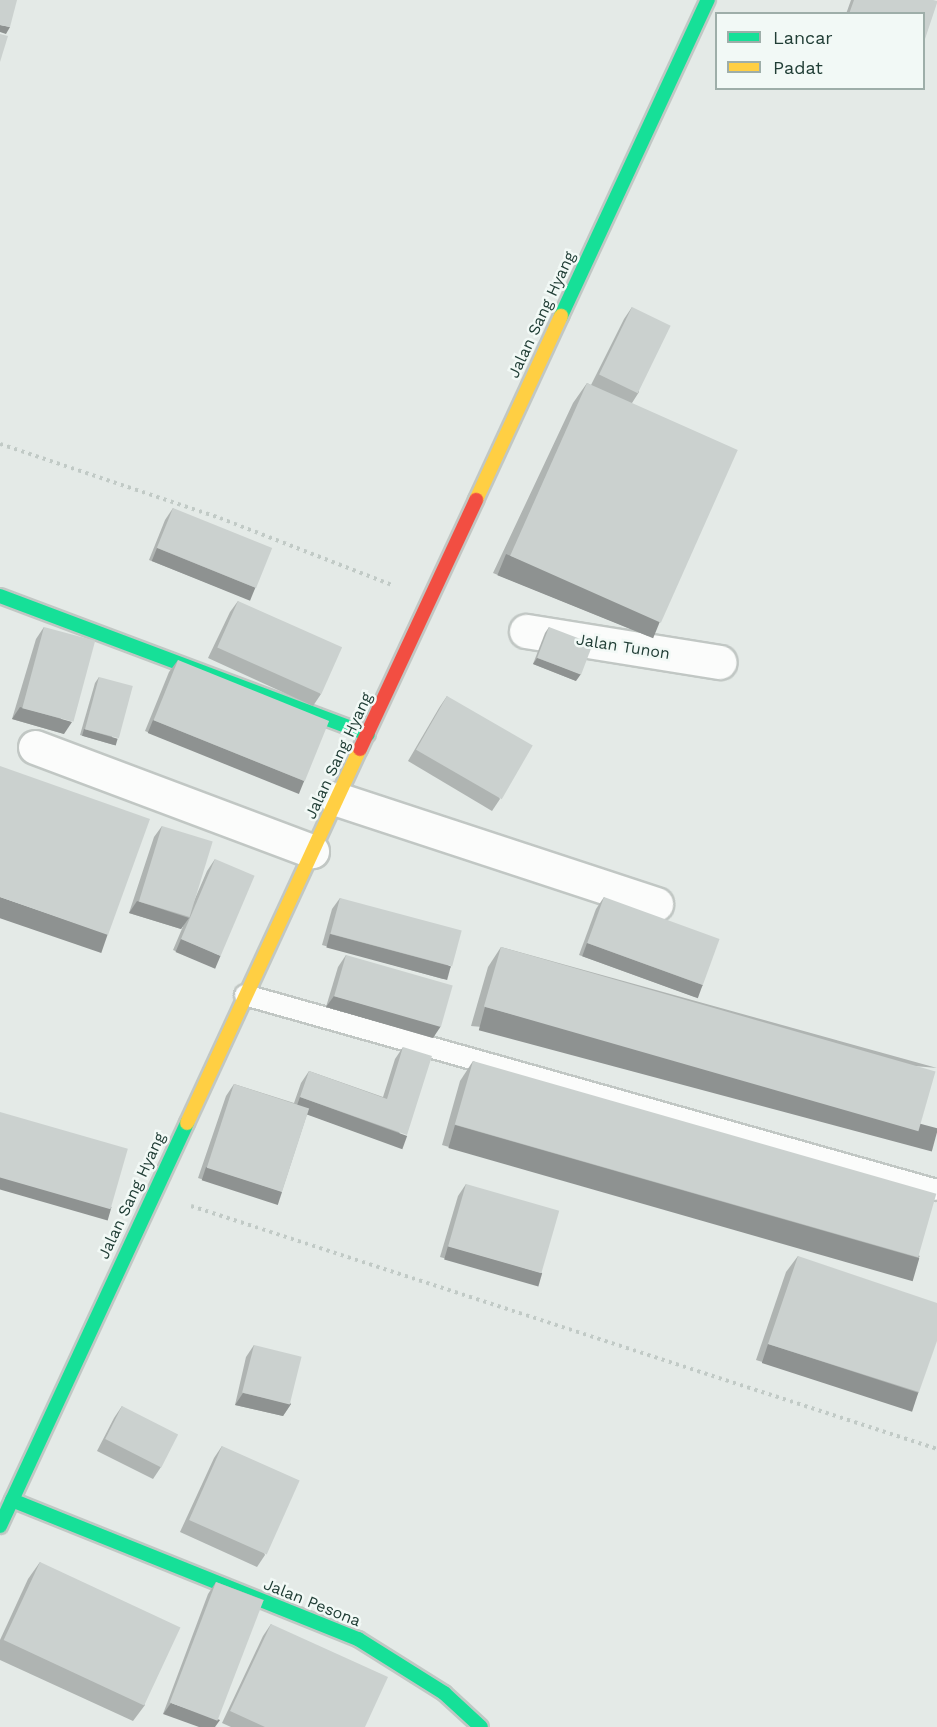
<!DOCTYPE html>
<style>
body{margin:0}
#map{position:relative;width:937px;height:1727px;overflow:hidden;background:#e4eae7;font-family:"Work Sans",sans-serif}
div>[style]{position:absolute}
.path>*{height:4px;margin-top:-2px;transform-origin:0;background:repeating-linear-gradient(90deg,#c1cac6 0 3px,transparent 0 7.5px)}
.roads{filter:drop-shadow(2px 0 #c1c7c4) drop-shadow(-2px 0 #c1c7c4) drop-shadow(0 2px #c1c7c4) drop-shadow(0 -2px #c1c7c4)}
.lane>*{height:20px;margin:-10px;padding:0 10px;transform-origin:10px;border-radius:10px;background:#fbfcfb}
.street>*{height:33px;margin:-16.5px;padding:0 16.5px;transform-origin:16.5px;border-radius:16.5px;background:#fbfcfb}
.fast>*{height:14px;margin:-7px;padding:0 7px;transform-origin:7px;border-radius:7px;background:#16e098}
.slow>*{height:14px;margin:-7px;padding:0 7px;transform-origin:7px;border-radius:7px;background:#ffcf43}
.jam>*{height:14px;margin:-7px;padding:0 7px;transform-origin:7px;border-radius:7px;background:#f24e42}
.wall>*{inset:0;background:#afb4b2}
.shaded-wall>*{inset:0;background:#8e9291;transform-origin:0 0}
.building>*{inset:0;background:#cbd1cf;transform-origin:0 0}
span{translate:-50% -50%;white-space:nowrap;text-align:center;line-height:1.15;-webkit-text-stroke:5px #f2f9f6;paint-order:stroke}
.street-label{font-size:16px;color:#213e36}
.legend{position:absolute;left:715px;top:12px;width:210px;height:78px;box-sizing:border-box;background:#f2f9f6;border:2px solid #9eaea9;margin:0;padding:8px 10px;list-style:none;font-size:18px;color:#213e36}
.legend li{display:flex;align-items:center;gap:12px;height:30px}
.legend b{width:30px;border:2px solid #9eaea9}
</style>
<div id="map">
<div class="path">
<div style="left:0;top:444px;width:232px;rotate:18.6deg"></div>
<div style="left:220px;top:518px;width:187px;rotate:21.3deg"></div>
<div style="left:191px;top:1206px;width:785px;rotate:18.04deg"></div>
</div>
<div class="roads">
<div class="lane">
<div style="left:245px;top:995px;width:719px;rotate:15.74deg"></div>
</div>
<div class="street">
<div style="left:526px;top:631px;width:196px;rotate:9.1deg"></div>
<div style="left:35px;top:747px;width:296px;rotate:20.6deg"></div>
<div style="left:337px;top:799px;width:336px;rotate:18.2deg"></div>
</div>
<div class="fast">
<div style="left:561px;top:316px;width:349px;rotate:-65.1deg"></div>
<div style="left:0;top:596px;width:393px;rotate:20.6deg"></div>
<div style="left:12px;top:1500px;width:373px;rotate:21.9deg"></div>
<div style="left:358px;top:1639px;width:102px;rotate:32.1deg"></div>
<div style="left:444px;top:1693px;width:50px;rotate:42.6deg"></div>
<div style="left:0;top:1526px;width:444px;rotate:-65.1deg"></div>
</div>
<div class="slow">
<div style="left:476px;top:500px;width:203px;rotate:-65.2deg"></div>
<div style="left:187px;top:1123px;width:412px;rotate:-65.2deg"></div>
</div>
<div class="jam">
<div style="left:360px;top:749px;width:275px;rotate:-65deg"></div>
</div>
</div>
<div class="wall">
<div style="clip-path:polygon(851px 0,933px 0,924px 14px,846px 14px)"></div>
<div style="clip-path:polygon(632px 307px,639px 392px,632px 403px,648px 636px,493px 573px,573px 403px,587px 383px,591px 385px,624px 319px)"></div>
<div style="clip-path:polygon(173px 508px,256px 587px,248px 599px,149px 560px,165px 520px)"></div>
<div style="clip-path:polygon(238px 601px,321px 694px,313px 706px,208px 658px,230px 612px)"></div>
<div style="clip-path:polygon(44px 627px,64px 734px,12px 719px,36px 639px)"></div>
<div style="clip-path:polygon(549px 627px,576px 681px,533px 664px,545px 633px)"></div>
<div style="clip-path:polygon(178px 660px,305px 780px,296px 792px,145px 731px,169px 672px)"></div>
<div style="clip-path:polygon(99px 677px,114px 745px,80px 735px,95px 683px)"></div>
<div style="clip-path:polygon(447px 696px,500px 799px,492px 811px,408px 761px,439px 708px)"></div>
<div style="clip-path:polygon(162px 826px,194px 901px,207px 871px,215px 859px,213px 967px,173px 950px,184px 924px,181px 929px,129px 913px,154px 837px)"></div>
<div style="clip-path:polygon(604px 897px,703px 985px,695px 997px,579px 955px,596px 909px)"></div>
<div style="clip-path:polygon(340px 898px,451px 967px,443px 979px,322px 945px,332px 909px)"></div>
<div style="clip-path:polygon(501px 947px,937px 1068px,471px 1026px,488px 967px)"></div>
<div style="clip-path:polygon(346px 955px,433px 1038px,326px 1007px,338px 967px)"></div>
<div style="clip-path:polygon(403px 1047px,399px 1147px,307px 1114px,282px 1191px,274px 1202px,198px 1178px,226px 1096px,234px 1084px,294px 1103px,301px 1083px,309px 1071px,383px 1097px,395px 1059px)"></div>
<div style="clip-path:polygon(473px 1061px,920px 1256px,906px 1276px,442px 1145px,460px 1081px)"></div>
<div style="clip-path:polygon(466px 1184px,534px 1284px,440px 1257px,458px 1196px)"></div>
<div style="clip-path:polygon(798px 1256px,919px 1392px,907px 1408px,756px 1360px,786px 1272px)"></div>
<div style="clip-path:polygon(254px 1345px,291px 1404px,283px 1416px,235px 1405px,246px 1357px)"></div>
<div style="clip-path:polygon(122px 1406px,161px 1467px,153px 1479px,97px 1451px,114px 1418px)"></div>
<div style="clip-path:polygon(222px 1446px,265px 1555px,257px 1567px,180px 1532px,214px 1458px)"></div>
<div style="clip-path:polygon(40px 1562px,145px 1705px,133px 1721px,0 1660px,0 1640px,28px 1579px)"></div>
<div style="clip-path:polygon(216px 1582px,264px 1600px,163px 1714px,208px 1594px)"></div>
<div style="clip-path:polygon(271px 1624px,365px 1727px,231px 1727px,222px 1723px,263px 1636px)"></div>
</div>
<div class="shaded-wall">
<div style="clip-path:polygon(0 25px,10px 27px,6px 34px,0 32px)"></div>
<div style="left:157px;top:548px;width:106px;height:14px;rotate:22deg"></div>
<div style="left:506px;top:554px;width:168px;height:23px;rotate:22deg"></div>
<div style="clip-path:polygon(537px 658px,581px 674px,576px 681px,533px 664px)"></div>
<div style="clip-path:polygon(20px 707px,72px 722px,64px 734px,12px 719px)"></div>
<div style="left:153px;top:720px;width:163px;height:14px;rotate:22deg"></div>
<div style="left:84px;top:729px;width:35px;height:7px;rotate:16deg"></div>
<div style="left:0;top:897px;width:114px;height:20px;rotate:19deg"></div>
<div style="clip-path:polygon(137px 901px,189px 918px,181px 929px,129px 913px)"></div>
<div style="left:330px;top:934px;width:125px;height:14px;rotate:15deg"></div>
<div style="left:181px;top:939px;width:43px;height:14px;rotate:23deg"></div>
<div style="left:587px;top:943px;width:123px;height:14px;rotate:20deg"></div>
<div style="clip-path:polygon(334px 996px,441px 1026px,433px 1038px,326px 1007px)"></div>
<div style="left:485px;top:1007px;width:469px;height:24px;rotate:15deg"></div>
<div style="left:300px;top:1097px;width:114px;height:14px;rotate:20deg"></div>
<div style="left:455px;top:1125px;width:483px;height:24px;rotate:16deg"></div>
<div style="left:206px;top:1167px;width:80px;height:14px;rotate:18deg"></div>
<div style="left:0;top:1175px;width:116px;height:14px;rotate:16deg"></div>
<div style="left:448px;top:1246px;width:98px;height:14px;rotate:16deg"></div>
<div style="left:768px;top:1344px;width:158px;height:20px;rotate:18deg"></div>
<div style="clip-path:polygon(243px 1393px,291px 1404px,283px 1416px,235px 1405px)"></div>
<div style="clip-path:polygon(171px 1703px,220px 1720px,215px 1727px,199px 1727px,163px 1714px)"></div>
</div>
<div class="building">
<div style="clip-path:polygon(0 0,17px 0,10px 27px,0 25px)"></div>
<div style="clip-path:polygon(854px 0,933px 0,937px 1px,937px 3px,924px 42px,924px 14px,849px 14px)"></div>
<div style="clip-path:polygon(0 34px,8px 36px,0 62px)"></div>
<div style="left:632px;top:307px;width:43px;height:75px;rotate:26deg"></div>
<div style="left:587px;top:383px;width:165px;height:189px;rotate:24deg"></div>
<div style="left:173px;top:508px;width:107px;height:43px;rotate:22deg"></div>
<div style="left:238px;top:601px;width:114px;height:51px;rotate:24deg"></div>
<div style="left:44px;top:627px;width:53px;height:84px;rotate:15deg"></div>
<div style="left:549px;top:627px;width:47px;height:33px;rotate:21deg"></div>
<div style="left:178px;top:660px;width:163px;height:65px;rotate:22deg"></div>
<div style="left:99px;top:677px;width:35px;height:54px;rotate:15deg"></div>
<div style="left:447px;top:696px;width:99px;height:62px;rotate:30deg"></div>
<div style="clip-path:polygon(0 766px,150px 819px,108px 935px,0 897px)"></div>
<div style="left:162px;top:826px;width:53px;height:79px;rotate:17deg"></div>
<div style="left:215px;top:859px;width:43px;height:87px;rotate:23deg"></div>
<div style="left:604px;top:897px;width:123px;height:49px;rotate:20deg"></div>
<div style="left:340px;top:898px;width:126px;height:37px;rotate:15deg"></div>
<div style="left:501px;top:947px;width:452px;height:62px;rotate:16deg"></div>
<div style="left:346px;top:955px;width:111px;height:43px;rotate:16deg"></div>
<div style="clip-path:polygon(403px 1047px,432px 1056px,407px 1135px,300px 1097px,309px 1071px,387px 1099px)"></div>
<div style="left:473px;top:1061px;width:482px;height:66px;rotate:16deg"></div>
<div style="left:234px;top:1084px;width:79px;height:88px;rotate:18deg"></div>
<div style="left:0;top:1112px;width:133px;height:63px;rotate:16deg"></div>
<div style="left:466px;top:1184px;width:97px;height:65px;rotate:16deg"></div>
<div style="clip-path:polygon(798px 1256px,937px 1303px,937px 1341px,919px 1392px,768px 1344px)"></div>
<div style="left:254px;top:1345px;width:49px;height:49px;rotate:14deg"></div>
<div style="left:122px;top:1406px;width:63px;height:37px;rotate:27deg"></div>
<div style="left:222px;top:1446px;width:85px;height:81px;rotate:24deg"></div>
<div style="left:40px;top:1562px;width:155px;height:86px;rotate:25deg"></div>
<div style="left:216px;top:1582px;width:51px;height:129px;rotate:21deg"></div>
<div style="clip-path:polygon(271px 1624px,388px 1677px,365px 1727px,265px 1727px,230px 1711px)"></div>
</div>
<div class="street-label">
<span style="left:542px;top:315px;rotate:-65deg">Jalan Sang Hyang</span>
<span style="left:623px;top:647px;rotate:9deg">Jalan Tunon</span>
<span style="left:339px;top:756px;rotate:-65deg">Jalan Sang Hyang</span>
<span style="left:132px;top:1196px;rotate:-65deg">Jalan Sang Hyang</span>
<span style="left:312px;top:1603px;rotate:22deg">Jalan Pesona</span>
</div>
<ul class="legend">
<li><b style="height:8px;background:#16e098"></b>Lancar</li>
<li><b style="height:8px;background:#ffcf43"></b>Padat</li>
</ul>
</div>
